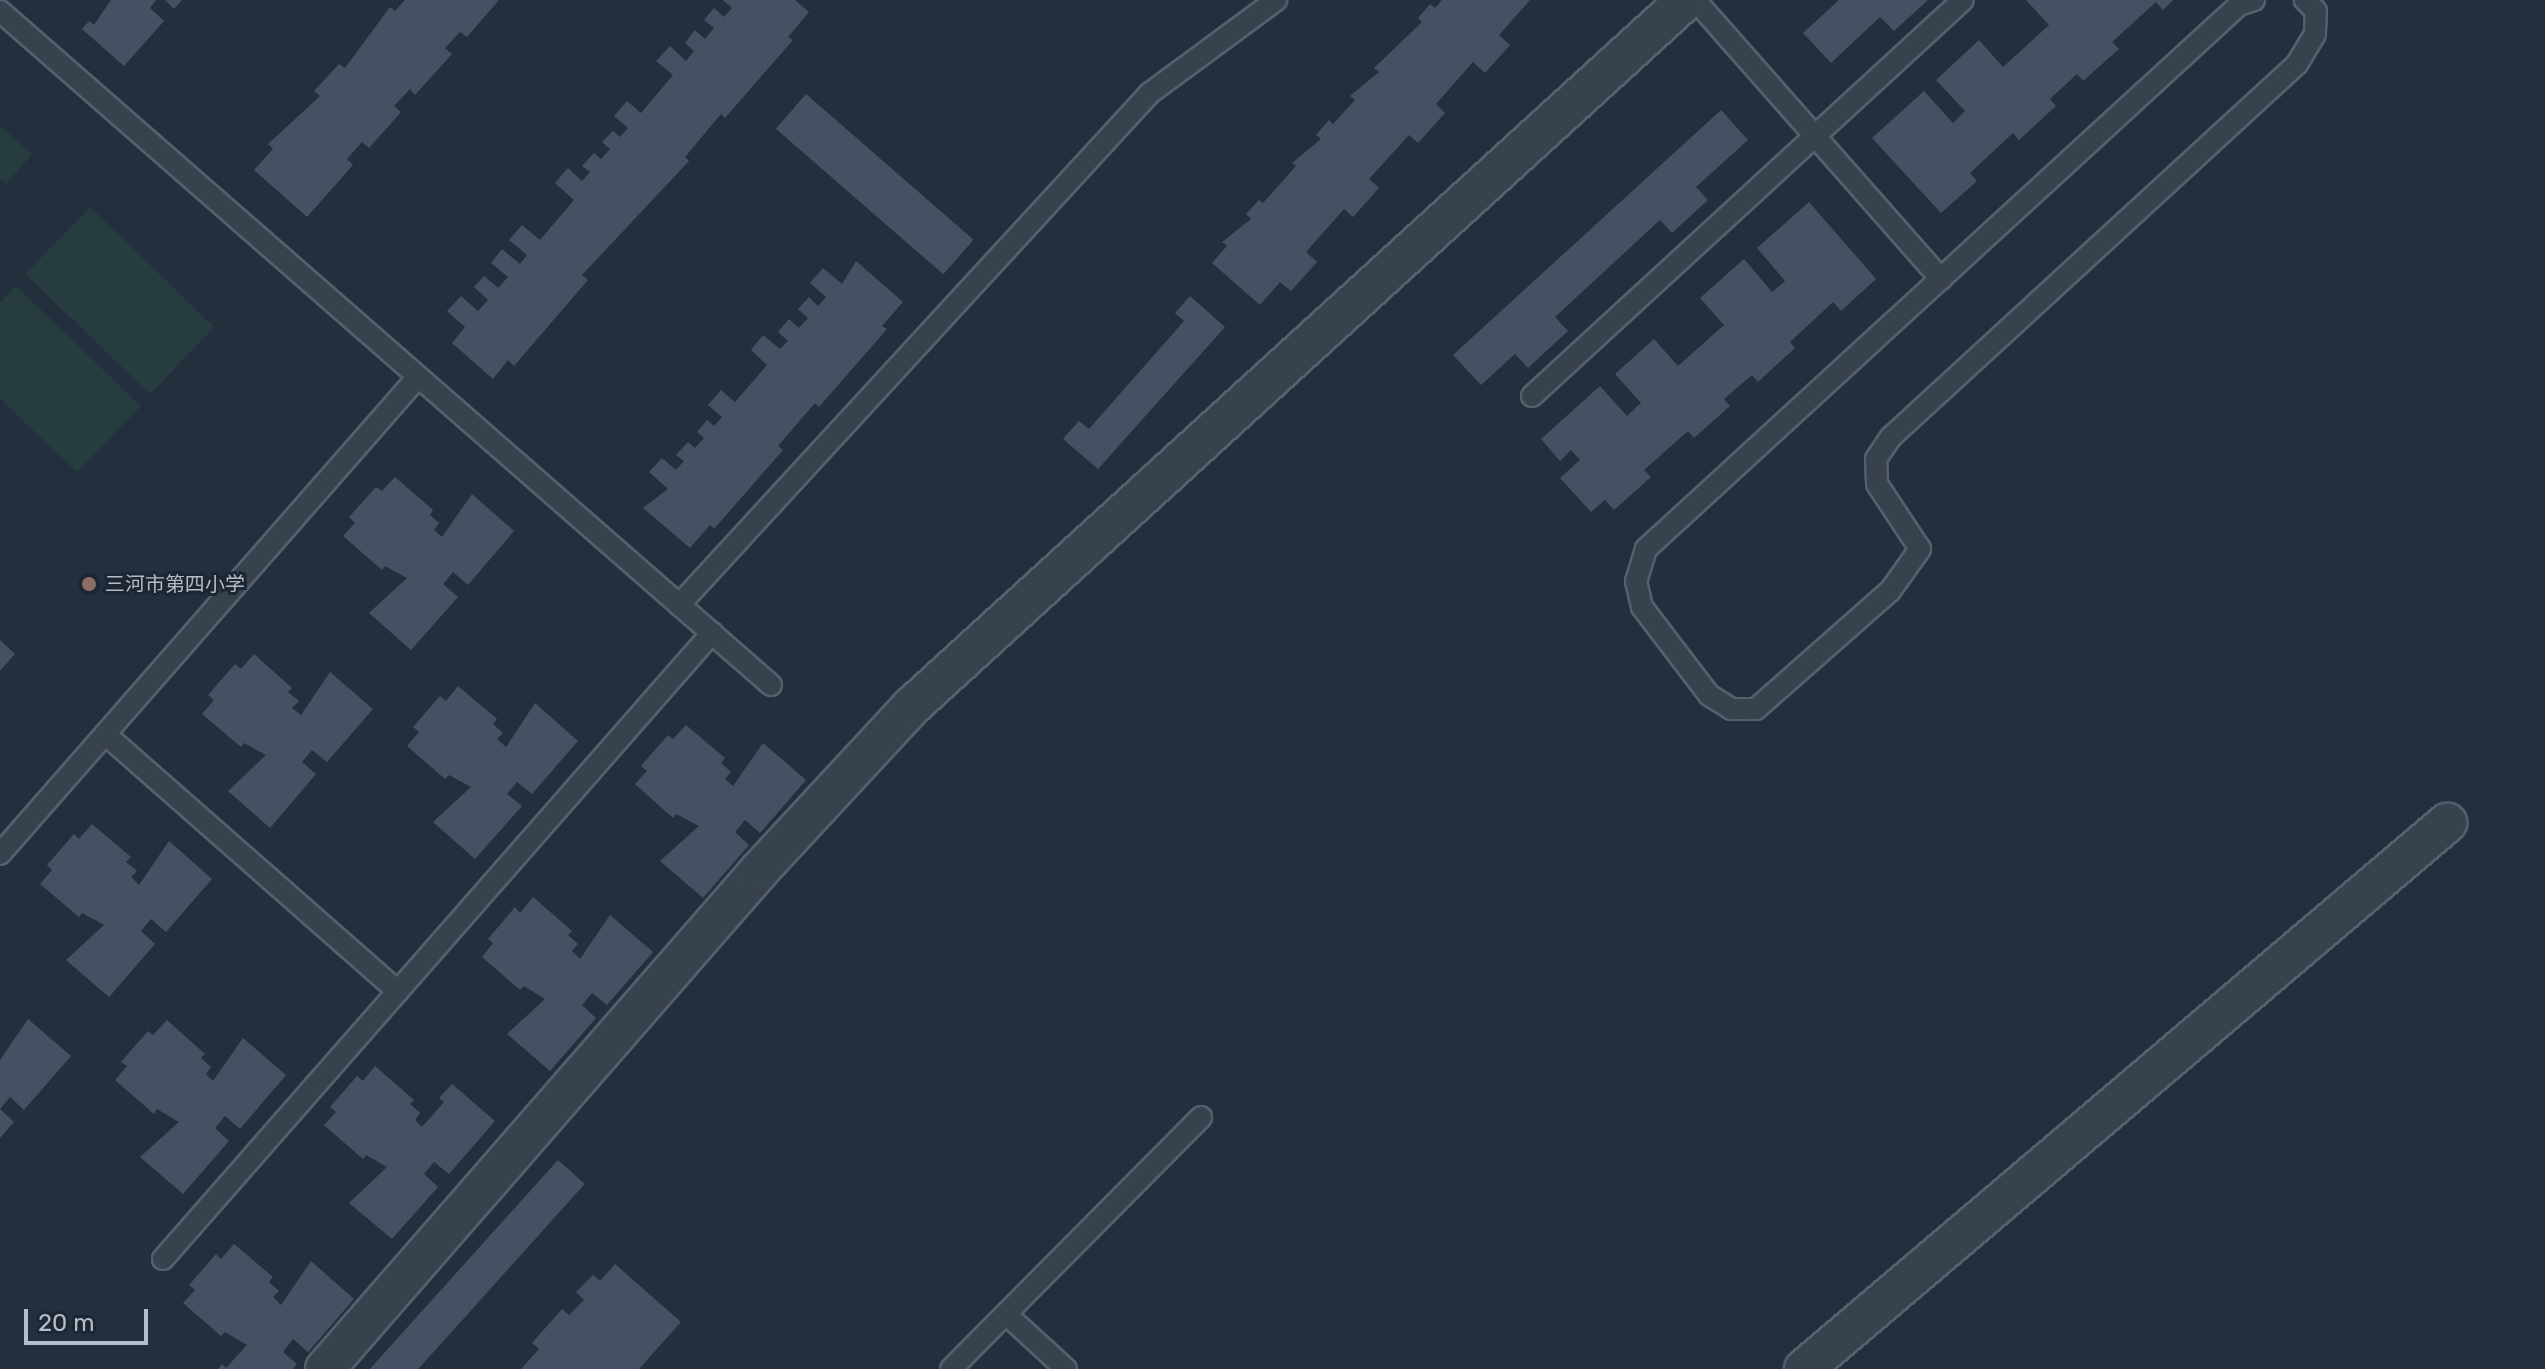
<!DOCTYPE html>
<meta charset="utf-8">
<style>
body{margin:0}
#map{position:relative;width:2545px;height:1369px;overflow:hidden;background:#242f3e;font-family:Rubik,"Noto Sans SC",sans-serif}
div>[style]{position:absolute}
.green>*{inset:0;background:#263c3f;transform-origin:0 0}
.building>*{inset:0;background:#455162;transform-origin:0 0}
.roads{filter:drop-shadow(2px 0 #565f6c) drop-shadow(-2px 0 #565f6c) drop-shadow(0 2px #565f6c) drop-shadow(0 -2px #565f6c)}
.lane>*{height:20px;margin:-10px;padding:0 10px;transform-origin:10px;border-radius:10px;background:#38414e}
.street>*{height:38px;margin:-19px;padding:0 19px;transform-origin:19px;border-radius:19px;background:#38414e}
.dots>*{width:22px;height:22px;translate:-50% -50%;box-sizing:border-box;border:4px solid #1d2633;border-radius:50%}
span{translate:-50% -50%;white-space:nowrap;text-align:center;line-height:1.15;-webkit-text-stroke:6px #1d2633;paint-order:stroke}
.poi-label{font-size:20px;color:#b4bcc9}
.left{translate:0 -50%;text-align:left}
.scale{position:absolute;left:24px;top:1309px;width:124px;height:36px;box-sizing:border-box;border:4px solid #b4bcc9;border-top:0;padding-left:10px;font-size:24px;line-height:28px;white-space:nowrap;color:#b4bcc9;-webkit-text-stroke:6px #1d2633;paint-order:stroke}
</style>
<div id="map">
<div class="green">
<div style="clip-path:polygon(0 126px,32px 154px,6px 184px,0 179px)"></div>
<div style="left:90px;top:207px;width:173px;height:93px;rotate:44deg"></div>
<div style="clip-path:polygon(16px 286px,141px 406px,77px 472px,0 399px,0 303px)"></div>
</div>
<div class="building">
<div style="clip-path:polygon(111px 0,156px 0,150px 8px,164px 21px,124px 66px,82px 29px,89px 21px,94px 25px)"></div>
<div style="clip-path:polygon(165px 0,182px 0,174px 9px)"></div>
<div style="clip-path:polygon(405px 0,499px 0,467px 37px,460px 32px,445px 48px,452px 54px,415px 95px,410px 89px,394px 106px,401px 112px,369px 148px,362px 142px,347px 159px,353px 165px,307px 217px,254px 170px,273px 149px,268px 144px,320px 96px,314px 91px,339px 64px,345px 68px,390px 7px,395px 11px)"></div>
<div style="clip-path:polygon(723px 0,795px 0,809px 12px,788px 37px,793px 40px,725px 118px,721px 114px,685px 157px,689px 161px,582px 275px,588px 280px,514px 366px,508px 360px,493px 379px,452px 343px,465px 327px,447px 311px,461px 296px,478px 311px,488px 300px,474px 287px,484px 276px,498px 288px,508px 277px,491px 263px,502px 249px,520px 264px,527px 255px,509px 240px,522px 225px,540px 240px,574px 200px,555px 183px,568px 168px,582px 181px,590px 172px,582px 166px,594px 153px,601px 159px,610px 149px,602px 142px,613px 131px,620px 137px,628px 128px,614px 116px,627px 101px,641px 113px,673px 75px,656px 61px,670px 46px,686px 61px,694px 51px,685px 43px,695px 30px,705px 39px,714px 28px,704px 20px,714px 8px,724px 17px,732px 8px)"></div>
<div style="clip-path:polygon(1442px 0,1530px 0,1499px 35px,1510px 45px,1485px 73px,1473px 62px,1436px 104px,1445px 113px,1418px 143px,1409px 135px,1369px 179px,1379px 188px,1353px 217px,1344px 209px,1306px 252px,1317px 262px,1291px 291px,1280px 282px,1260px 305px,1212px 263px,1227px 246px,1222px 242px,1251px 219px,1246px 214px,1259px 200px,1263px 203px,1296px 166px,1292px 163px,1321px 139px,1316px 135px,1329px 120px,1333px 124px,1355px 100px,1350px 96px,1379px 72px,1374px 68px,1422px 22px,1418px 18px,1430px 4px,1435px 8px)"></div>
<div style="clip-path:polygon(1839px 0,1928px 0,1894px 31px,1880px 17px,1831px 63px,1803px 33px)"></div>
<div style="clip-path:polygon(2026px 0,2173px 0,2163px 10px,2156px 2px,2112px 42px,2119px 49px,2083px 81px,2077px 74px,2050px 99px,2056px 106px,2019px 140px,2013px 133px,1970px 173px,1977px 181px,1941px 213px,1872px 138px,1924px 91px,1953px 123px,1965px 111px,1936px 80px,1979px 40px,2003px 67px,2049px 25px)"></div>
<div style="left:806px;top:94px;width:222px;height:46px;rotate:41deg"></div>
<div style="clip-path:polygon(1721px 110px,1748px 140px,1696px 187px,1708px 200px,1672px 233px,1660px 220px,1555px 317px,1568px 331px,1528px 368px,1515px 354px,1481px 385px,1453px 355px)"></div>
<div style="clip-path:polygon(1809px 202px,1876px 279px,1841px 311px,1833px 302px,1790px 342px,1795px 348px,1758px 382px,1752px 375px,1724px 399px,1730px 406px,1694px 438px,1688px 431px,1644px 470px,1651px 477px,1614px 510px,1605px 500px,1591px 512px,1560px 478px,1580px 460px,1571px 450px,1560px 461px,1541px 439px,1600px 386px,1627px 416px,1641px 403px,1615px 374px,1654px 339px,1678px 366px,1724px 325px,1700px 298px,1744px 259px,1772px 292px,1785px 281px,1757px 248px)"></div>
<div style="clip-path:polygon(856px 261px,903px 302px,882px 326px,887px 329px,819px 407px,815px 403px,778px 446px,783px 450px,714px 529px,710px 525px,690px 548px,643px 508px,668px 489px,649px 472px,662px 458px,676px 470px,684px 461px,676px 455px,688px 442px,695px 448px,704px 438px,697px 432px,707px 420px,714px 426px,722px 417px,708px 405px,721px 390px,735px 402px,767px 365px,751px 350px,763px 335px,780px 349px,788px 341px,778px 332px,789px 319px,799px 328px,808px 318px,798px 309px,809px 297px,818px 306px,826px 297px,810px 283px,823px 268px,842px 284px)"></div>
<div style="clip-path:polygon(1190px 296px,1225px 327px,1098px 469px,1063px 439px,1079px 421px,1089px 429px,1184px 321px,1175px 313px)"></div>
<div style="clip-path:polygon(395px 477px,433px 510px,430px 515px,439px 523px,434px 530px,442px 537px,472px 494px,514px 531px,468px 585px,453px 572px,443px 584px,458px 597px,411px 650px,369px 613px,407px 578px,385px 566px,382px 570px,343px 536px,355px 523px,349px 517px,376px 487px,382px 491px)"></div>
<div style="clip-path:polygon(0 640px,15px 654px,0 671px)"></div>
<div style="clip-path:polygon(254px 654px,292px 688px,288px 692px,299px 701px,292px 708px,301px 715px,330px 672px,373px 709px,327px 762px,312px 750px,302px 762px,316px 774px,270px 828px,228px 791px,266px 755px,244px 743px,241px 747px,202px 714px,214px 700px,208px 695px,235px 664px,241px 669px)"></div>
<div style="clip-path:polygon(458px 686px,497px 719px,493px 724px,503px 733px,497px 739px,506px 747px,535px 703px,578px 741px,532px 794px,517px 782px,507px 794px,522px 806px,475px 859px,433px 822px,471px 787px,449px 775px,445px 779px,407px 746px,419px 732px,413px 727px,440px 696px,446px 701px)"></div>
<div style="clip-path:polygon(686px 725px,725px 758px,721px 763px,731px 772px,725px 779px,733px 786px,763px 743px,806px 780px,760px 833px,745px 820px,735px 832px,749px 845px,703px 898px,660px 861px,699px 826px,676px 814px,673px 818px,635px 784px,647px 771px,641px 766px,668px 735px,673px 739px)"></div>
<div style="clip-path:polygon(92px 824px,131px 857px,126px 862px,137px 871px,131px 877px,139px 885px,169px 841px,212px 879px,166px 932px,151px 919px,141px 931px,155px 944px,109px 997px,66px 960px,104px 925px,82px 913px,79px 917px,40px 884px,52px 870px,47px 865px,74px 834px,79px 839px)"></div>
<div style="clip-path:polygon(533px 897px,572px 931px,568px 935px,578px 944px,572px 951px,580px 959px,610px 915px,653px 952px,607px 1005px,592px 993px,582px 1005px,596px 1018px,550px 1071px,507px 1034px,545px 999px,524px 986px,520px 990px,482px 957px,493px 943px,488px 939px,515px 907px,520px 913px)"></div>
<div style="clip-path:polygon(28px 1019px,71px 1056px,24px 1110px,10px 1097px,0 1109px,0 1060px)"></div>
<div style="clip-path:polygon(167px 1020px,205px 1054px,201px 1058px,211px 1067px,206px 1074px,213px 1081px,243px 1038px,286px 1075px,240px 1129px,225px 1116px,215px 1128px,229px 1141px,183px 1194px,140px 1157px,179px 1122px,157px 1109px,154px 1114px,115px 1080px,127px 1066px,121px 1062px,148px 1031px,153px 1035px)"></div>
<div style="clip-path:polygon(375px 1066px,414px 1100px,410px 1104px,420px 1113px,415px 1120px,422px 1127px,444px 1102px,439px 1098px,452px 1084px,495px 1121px,449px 1174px,434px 1162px,424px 1174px,438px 1187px,392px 1239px,349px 1203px,387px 1167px,366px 1155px,363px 1159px,324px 1125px,336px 1112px,330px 1107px,357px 1076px,363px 1081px)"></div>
<div style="clip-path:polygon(0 1109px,14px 1122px,0 1138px)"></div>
<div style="left:558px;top:1160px;width:36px;height:281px;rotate:42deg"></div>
<div style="clip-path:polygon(234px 1244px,273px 1277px,269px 1282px,279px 1291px,273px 1297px,281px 1305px,311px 1261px,354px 1299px,308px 1352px,293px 1339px,283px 1352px,297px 1364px,293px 1369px,218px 1369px,222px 1364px,226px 1368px,247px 1345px,225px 1332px,221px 1336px,183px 1303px,195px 1290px,189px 1285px,216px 1254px,221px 1259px)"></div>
<div style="clip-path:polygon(615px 1264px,681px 1322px,639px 1369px,521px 1369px,539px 1349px,532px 1343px,562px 1309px,569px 1315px,584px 1300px,576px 1292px,593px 1275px,600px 1281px)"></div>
</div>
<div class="roads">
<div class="lane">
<div style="left:1695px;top:0;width:372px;rotate:48.6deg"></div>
<div style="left:2254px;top:0;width:16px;rotate:162deg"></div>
<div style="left:2239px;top:5px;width:805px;rotate:137.47deg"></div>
<div style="left:1646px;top:549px;width:34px;rotate:107deg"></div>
<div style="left:1636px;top:581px;width:27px;rotate:77deg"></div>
<div style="left:1642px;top:607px;width:111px;rotate:52.7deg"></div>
<div style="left:1709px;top:695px;width:26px;rotate:32deg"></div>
<div style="left:1731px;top:709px;width:25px"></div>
<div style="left:1756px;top:709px;width:179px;rotate:-41.4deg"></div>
<div style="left:1890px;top:591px;width:52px;rotate:-54.5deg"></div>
<div style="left:1920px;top:549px;width:78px;rotate:-123.5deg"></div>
<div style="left:1877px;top:484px;width:25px;rotate:-92deg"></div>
<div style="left:1876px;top:459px;width:27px;rotate:-56deg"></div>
<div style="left:1891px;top:437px;width:551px;rotate:-42.57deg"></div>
<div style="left:2297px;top:64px;width:35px;rotate:-59deg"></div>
<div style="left:2315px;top:34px;width:23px;rotate:-88deg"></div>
<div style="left:2316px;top:11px;width:16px;rotate:-135deg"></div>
<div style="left:0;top:11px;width:1024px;rotate:41.16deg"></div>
<div style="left:1532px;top:396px;width:585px;rotate:-42.58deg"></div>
<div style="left:679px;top:605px;width:696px;rotate:-47.39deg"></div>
<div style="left:1150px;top:93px;width:157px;rotate:-36.4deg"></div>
<div style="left:105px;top:734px;width:390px;rotate:41.3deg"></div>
<div style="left:0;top:854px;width:634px;rotate:-48.77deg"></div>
<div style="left:163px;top:1259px;width:833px;rotate:-48.75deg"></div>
<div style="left:1007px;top:1315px;width:80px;rotate:42.5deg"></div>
<div style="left:951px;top:1369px;width:355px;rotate:-45.2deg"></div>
</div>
<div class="street">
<div style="left:325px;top:1369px;width:661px;rotate:-48.93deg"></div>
<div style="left:759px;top:871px;width:225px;rotate:-47.2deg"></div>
<div style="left:912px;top:706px;width:1048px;rotate:-42.37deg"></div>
<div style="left:1804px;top:1369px;width:844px;rotate:-40.34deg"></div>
</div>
</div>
<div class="dots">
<div style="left:89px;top:584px;background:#8d6e63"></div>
</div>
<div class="poi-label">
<span class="left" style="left:105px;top:584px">三河市第四小学</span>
</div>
<div class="scale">20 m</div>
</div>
